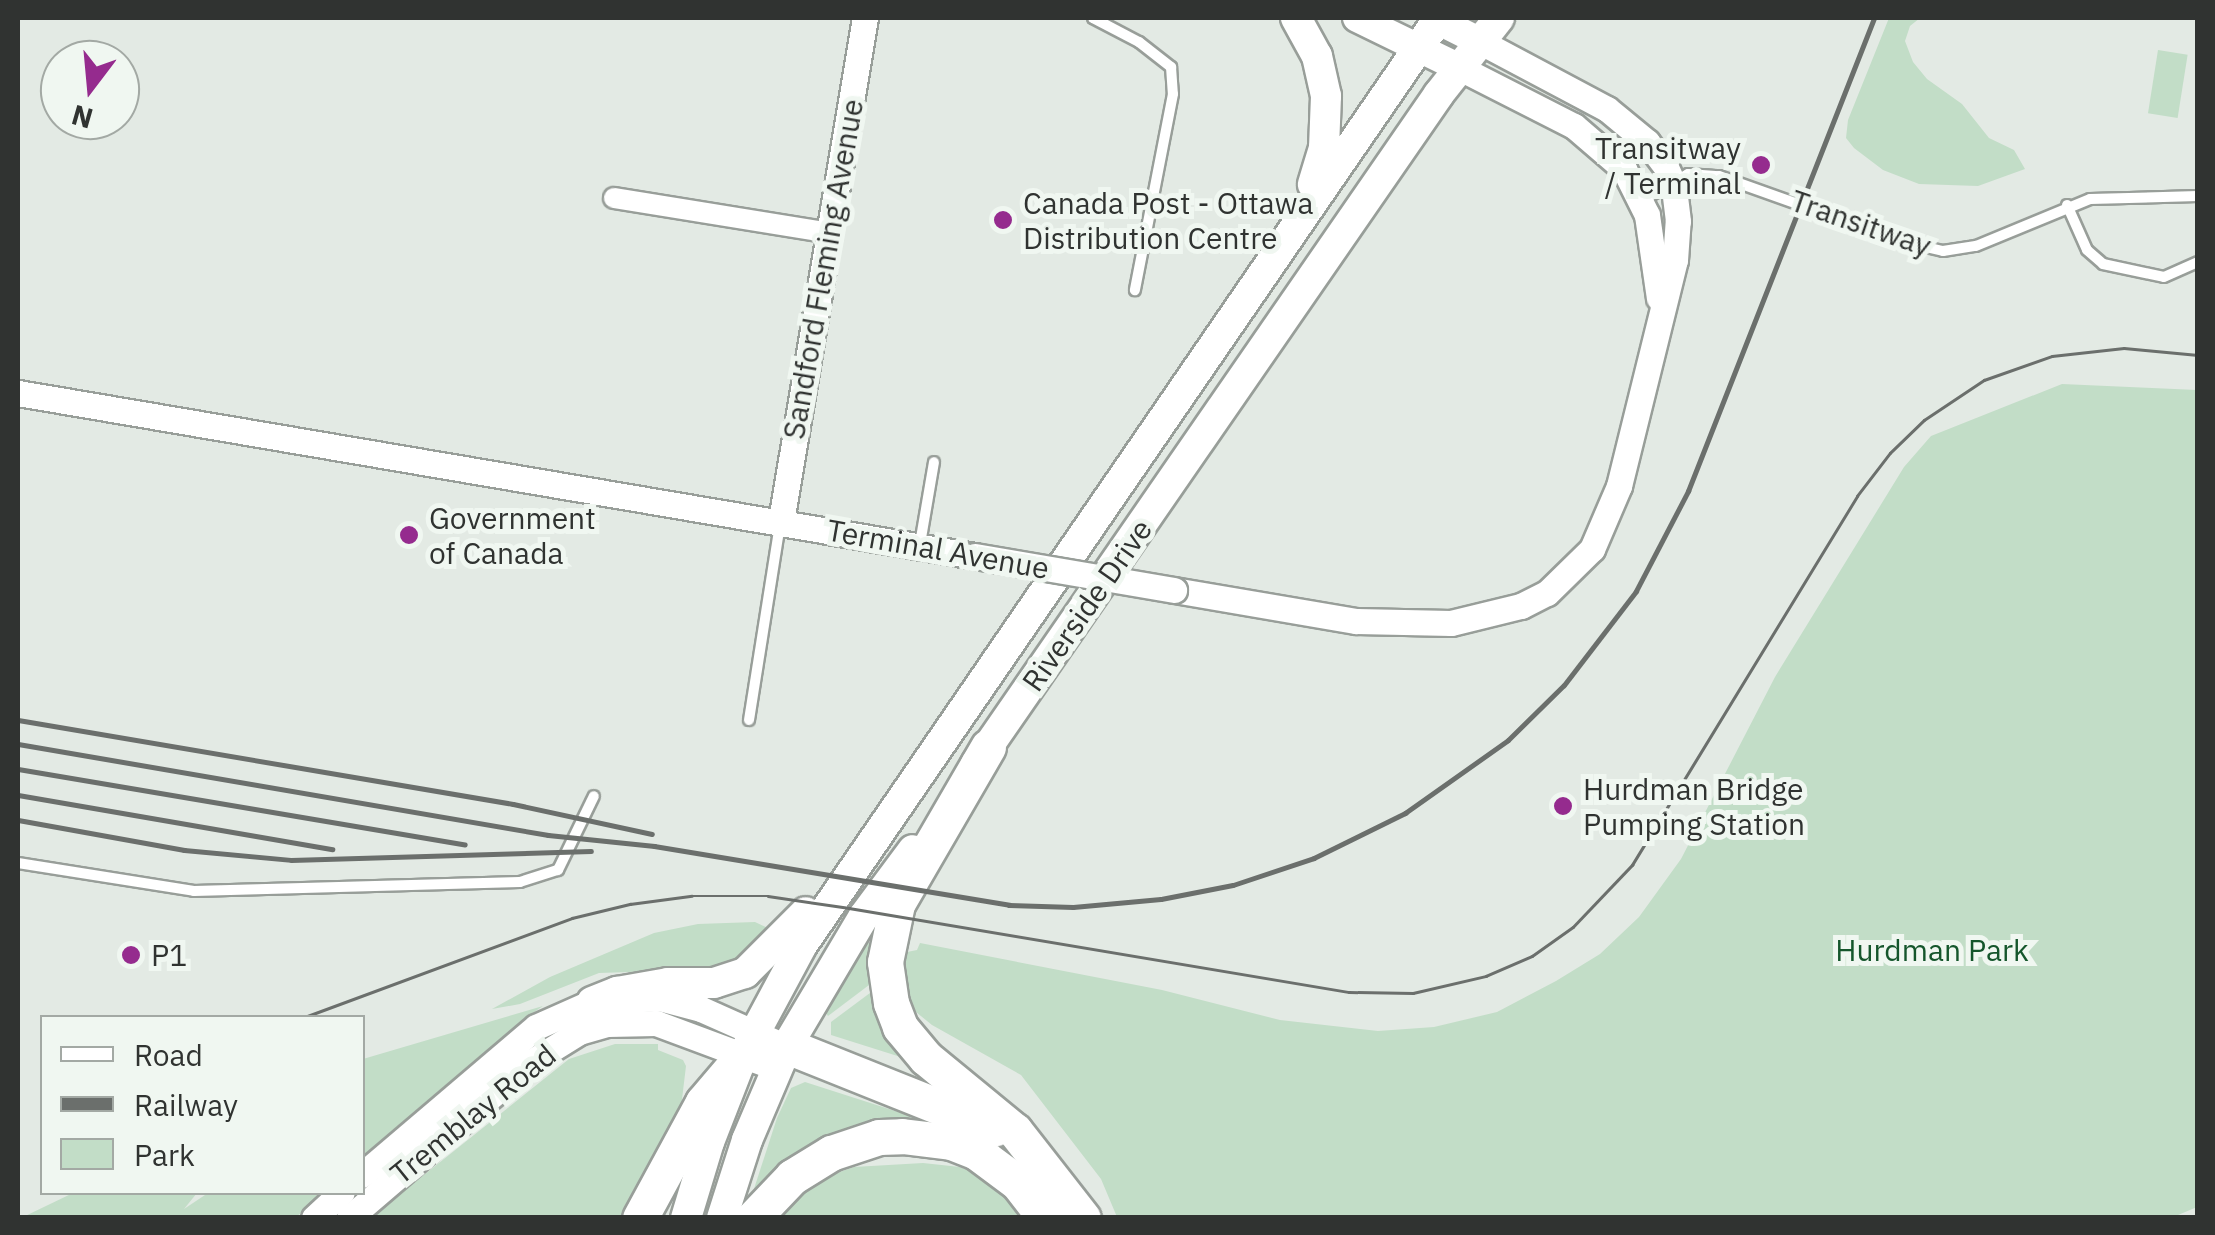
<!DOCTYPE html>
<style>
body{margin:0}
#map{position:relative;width:2215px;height:1235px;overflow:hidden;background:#e3eae4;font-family:"IBM Plex Sans",sans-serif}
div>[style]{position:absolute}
.green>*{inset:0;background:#c2ddc7;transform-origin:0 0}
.roads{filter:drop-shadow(2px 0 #989e99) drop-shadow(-2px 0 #989e99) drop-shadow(0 2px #989e99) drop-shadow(0 -2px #989e99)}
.service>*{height:10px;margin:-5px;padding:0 5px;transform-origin:5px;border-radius:5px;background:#fff}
.minor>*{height:20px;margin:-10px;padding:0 10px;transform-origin:10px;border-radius:10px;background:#fff}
.tertiary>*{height:25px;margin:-12.5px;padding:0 12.5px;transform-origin:12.5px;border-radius:12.5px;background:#fff}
.secondary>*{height:28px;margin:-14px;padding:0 14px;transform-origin:14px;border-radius:14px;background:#fff}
.primary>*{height:30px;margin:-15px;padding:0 15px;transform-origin:15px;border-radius:15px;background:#fff}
.motorway>*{height:35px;margin:-17.5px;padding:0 17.5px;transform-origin:17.5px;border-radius:17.5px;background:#fff}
.tram>*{height:2.5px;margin:-1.25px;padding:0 1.25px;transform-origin:1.25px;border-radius:1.25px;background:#6b6f6c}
.rail>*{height:5px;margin:-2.5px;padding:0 2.5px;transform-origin:2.5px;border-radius:2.5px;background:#6b6f6c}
.bridges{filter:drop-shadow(2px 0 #989e99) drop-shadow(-2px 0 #989e99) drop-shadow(0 2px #989e99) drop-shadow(0 -2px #989e99)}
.tertiary-bridge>*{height:25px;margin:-12.5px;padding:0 12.5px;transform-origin:12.5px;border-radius:12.5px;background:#fff}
.dots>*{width:28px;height:28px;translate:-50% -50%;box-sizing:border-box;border:5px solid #f0f7f1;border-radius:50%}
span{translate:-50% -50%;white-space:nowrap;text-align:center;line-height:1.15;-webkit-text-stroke:10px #f0f7f1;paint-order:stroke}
.poi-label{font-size:30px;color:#303331}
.right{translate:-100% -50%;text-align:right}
.left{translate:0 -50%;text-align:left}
.street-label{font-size:30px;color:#303331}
.park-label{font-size:30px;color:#15562c}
.frame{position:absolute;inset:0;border:20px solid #303331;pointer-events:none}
.legend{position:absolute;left:40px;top:1015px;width:325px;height:180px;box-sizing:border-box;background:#f0f7f1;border:2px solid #a3a9a4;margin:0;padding:12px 18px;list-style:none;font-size:30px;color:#303331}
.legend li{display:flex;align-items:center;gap:20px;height:50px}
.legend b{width:50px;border:2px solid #a3a9a4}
.north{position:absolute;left:40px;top:40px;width:100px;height:100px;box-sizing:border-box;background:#f0f7f1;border:2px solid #a3a9a4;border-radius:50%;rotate:196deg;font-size:28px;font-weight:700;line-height:40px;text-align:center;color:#303331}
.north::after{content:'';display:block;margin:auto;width:35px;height:45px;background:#952b8e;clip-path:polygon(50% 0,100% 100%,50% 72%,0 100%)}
</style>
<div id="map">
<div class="green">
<div style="clip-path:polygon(1889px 18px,1920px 18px,1910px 26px,1905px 41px,1913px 62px,1927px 79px,1962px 104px,1989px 138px,2014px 150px,2025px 169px,1978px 186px,1919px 184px,1883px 170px,1854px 148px,1846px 138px,1848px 120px)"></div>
<div style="left:2158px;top:50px;width:30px;height:64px;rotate:9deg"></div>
<div style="clip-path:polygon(2062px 384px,2197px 390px,2197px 1207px,2171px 1218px,1117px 1217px,1101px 1179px,1021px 1075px,932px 1025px,911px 1008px,901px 984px,907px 952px,917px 950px,920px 943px,1162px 990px,1280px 1020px,1378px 1031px,1434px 1027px,1497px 1012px,1556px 981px,1600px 954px,1639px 917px,1681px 859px,1775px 677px,1904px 467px,1931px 436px)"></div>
<div style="clip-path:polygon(755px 922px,770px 929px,744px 954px,719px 969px,599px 973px,520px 1004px,492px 1009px,550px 977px,654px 933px,698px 924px)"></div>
<div style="clip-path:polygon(863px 942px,879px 945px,877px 979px,828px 1016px,823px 1009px)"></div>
<div style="clip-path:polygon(878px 987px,907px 1059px,831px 1035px,831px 1022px)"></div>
<div style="clip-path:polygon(543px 1006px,524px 1019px,363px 1160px,363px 1059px)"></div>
<div style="clip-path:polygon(615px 1044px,658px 1044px,658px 1050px,683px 1060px,686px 1066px,680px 1116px,627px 1217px,370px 1218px,569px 1059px)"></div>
<div style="clip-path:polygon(805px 1082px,917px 1118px,915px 1123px,752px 1195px,777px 1118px,791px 1088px)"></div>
<div style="clip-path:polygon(923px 1163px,960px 1167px,985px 1177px,1023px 1218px,772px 1218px,825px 1177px,854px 1167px)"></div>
<div style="clip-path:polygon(73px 1193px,197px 1193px,184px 1209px,208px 1193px,325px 1193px,296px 1217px,21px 1218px)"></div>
</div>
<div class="roads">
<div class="service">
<div style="left:1093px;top:18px;width:52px;rotate:27.6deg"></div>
<div style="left:1139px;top:42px;width:41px;rotate:38deg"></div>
<div style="left:1171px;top:67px;width:27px;rotate:86deg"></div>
<div style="left:1173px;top:94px;width:200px;rotate:101deg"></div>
<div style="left:1643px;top:200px;width:52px;rotate:-30deg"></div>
<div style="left:1688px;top:174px;width:31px;rotate:4deg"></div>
<div style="left:1719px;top:176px;width:196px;rotate:19.6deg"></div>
<div style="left:1904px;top:242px;width:40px;rotate:13deg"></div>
<div style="left:1943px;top:251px;width:33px;rotate:-9deg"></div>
<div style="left:1976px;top:246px;width:123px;rotate:-22.4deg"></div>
<div style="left:2090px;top:199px;width:108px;rotate:-1.6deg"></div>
<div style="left:2067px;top:205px;width:49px;rotate:66deg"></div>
<div style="left:2087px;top:250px;width:21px;rotate:41deg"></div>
<div style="left:2103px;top:264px;width:62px;rotate:12deg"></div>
<div style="left:2164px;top:277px;width:37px;rotate:-24deg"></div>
<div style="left:920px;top:544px;width:83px;rotate:-80.3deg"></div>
<div style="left:749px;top:720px;width:198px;rotate:-81deg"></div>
<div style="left:18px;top:863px;width:178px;rotate:9deg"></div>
<div style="left:194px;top:891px;width:326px;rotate:-1.6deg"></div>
<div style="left:520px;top:882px;width:40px;rotate:-18deg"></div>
<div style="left:558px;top:870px;width:82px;rotate:-64.1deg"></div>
</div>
<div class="minor">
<div style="left:614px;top:198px;width:218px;rotate:9.2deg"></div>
</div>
<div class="tertiary">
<div style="left:1460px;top:68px;width:128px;rotate:27deg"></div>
<div style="left:1574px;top:126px;width:66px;rotate:40.7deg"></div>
<div style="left:1624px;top:169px;width:51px;rotate:63.4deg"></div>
<div style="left:1647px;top:215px;width:84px;rotate:81.8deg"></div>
<div style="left:18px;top:393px;width:971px;rotate:9.67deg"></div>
<div style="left:781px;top:521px;width:510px;rotate:-80.52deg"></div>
<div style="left:1174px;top:590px;width:185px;rotate:9.7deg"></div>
<div style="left:1356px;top:621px;width:95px;rotate:1.2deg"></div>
<div style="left:1451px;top:623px;width:72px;rotate:-13.7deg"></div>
<div style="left:1521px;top:606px;width:29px;rotate:-27deg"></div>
<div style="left:1547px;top:593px;width:63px;rotate:-44.4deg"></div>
<div style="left:1592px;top:549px;width:69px;rotate:-66.8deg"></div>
<div style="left:1619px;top:486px;width:233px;rotate:-76.1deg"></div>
<div style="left:1675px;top:260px;width:39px;rotate:-86deg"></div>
<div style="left:1678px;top:221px;width:38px;rotate:-97deg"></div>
<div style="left:1673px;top:183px;width:17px;rotate:-114deg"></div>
<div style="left:1666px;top:167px;width:31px;rotate:-127deg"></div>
<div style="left:1647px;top:142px;width:52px;rotate:-140.5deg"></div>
<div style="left:1607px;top:109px;width:143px;rotate:-152deg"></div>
<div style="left:362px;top:1175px;width:228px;rotate:-40.4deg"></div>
<div style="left:536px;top:1027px;width:61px;rotate:-24.1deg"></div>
<div style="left:592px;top:1002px;width:67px;rotate:-3.4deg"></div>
<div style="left:659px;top:998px;width:43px;rotate:14.7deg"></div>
<div style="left:701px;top:1009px;width:79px;rotate:24deg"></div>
<div style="left:314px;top:1218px;width:38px;rotate:-43deg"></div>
<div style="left:349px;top:1218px;width:240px;rotate:-40.6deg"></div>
<div style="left:531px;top:1062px;width:57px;rotate:-32deg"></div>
<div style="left:579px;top:1032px;width:29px;rotate:-16deg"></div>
<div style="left:607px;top:1024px;width:49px;rotate:-1.2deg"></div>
<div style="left:656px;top:1023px;width:129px;rotate:20.4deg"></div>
</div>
<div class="secondary">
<div style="left:1357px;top:18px;width:114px;rotate:25.9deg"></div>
<div style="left:1433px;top:18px;width:54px;rotate:26.6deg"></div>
</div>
<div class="primary">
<div style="left:1296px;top:18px;width:43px;rotate:61.1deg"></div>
<div style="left:1317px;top:56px;width:41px;rotate:77.3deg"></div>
<div style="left:1326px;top:96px;width:52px;rotate:92.2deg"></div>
<div style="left:1324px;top:148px;width:38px;rotate:107deg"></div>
<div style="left:976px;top:764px;width:814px;rotate:-55.35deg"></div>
<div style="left:1439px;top:94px;width:97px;rotate:-51.7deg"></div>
<div style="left:592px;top:1002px;width:27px;rotate:-22deg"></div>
<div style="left:617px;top:992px;width:52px;rotate:-10deg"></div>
<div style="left:668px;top:983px;width:46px"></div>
<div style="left:714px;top:983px;width:33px;rotate:-18deg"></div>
<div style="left:745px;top:973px;width:86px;rotate:-45deg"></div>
<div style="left:686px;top:1218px;width:79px;rotate:-73.2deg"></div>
<div style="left:709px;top:1142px;width:93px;rotate:-68.7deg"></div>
<div style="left:743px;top:1055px;width:125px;rotate:-61.8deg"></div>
<div style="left:802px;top:945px;width:1125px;rotate:-55.5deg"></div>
<div style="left:722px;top:1218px;width:82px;rotate:-72.2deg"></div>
<div style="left:747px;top:1140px;width:102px;rotate:-66.9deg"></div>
<div style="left:787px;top:1046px;width:151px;rotate:-59.4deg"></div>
<div style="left:864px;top:916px;width:82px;rotate:-53.4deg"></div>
</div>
<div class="motorway">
<div style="left:988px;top:747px;width:181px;rotate:120.1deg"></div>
<div style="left:897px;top:904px;width:59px;rotate:101.7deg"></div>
<div style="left:885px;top:962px;width:41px;rotate:81.7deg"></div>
<div style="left:891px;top:1003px;width:26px;rotate:69deg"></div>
<div style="left:900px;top:1027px;width:40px;rotate:50deg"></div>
<div style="left:926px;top:1058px;width:115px;rotate:39.4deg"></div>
<div style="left:1015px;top:1131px;width:110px;rotate:52deg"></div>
<div style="left:787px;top:1046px;width:223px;rotate:21.8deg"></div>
<div style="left:640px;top:1218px;width:132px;rotate:-61.5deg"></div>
<div style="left:703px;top:1102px;width:62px;rotate:-49.6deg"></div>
<div style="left:753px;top:1218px;width:57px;rotate:-46.4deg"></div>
<div style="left:792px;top:1177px;width:46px;rotate:-31.6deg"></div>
<div style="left:831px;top:1153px;width:51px;rotate:-18.4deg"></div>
<div style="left:879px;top:1137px;width:23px;rotate:-2deg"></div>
<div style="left:902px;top:1136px;width:49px;rotate:7deg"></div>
<div style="left:951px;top:1142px;width:26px;rotate:21deg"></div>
<div style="left:975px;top:1151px;width:54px;rotate:36.7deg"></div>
<div style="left:1018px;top:1183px;width:44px;rotate:52.4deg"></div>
</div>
</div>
<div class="tram">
<div style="left:302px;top:1018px;width:288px;rotate:-20.3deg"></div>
<div style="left:572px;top:918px;width:60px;rotate:-13.6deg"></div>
<div style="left:630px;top:904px;width:62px;rotate:-7.5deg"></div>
<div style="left:691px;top:896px;width:77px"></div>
<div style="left:768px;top:896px;width:82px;rotate:8.4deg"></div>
<div style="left:849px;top:908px;width:507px;rotate:9.54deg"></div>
<div style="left:1349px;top:992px;width:64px;rotate:0.9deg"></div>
<div style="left:1413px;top:993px;width:75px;rotate:-13.1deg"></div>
<div style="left:1486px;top:976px;width:50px;rotate:-23.5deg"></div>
<div style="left:1532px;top:956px;width:50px;rotate:-35.3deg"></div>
<div style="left:1573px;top:927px;width:86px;rotate:-46.4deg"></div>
<div style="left:1632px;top:865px;width:432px;rotate:-58.6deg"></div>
<div style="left:1857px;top:496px;width:54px;rotate:-52.5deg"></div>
<div style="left:1890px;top:453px;width:47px;rotate:-44.1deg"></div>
<div style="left:1924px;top:420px;width:72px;rotate:-33.7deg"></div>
<div style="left:1984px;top:380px;width:72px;rotate:-19.4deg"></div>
<div style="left:2052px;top:356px;width:72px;rotate:-6.3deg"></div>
<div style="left:2124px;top:348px;width:74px;rotate:5.4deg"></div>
</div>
<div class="rail">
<div style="left:18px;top:720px;width:502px;rotate:9.63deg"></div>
<div style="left:513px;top:804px;width:142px;rotate:12.2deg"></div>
<div style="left:18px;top:744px;width:538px;rotate:9.74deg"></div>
<div style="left:548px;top:835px;width:107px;rotate:5.9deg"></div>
<div style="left:654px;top:846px;width:360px;rotate:9.4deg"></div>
<div style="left:1009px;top:905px;width:64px;rotate:1.8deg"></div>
<div style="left:1073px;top:907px;width:88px;rotate:-5.2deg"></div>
<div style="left:1161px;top:899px;width:73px;rotate:-11deg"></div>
<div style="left:1233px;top:885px;width:85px;rotate:-18.4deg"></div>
<div style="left:1314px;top:858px;width:102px;rotate:-26.3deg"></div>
<div style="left:1405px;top:813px;width:126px;rotate:-35.3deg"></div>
<div style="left:1508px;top:740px;width:78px;rotate:-44.5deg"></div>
<div style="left:1564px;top:685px;width:118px;rotate:-52.5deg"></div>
<div style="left:1636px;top:591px;width:113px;rotate:-62.5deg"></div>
<div style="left:1688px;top:491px;width:508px;rotate:-68.53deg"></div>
<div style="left:18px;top:769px;width:453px;rotate:9.6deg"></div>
<div style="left:18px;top:795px;width:319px;rotate:9.8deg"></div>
<div style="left:18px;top:820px;width:169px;rotate:10.2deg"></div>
<div style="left:184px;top:850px;width:107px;rotate:5.3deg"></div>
<div style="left:291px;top:860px;width:300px;rotate:-1.7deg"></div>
</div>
<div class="bridges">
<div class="tertiary-bridge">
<div style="left:975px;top:556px;width:202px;rotate:9.7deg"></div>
</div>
</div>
<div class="dots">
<div style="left:1761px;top:165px;background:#952b8e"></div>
<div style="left:1003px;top:220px;background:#952b8e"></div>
<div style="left:409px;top:535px;background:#952b8e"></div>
<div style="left:1563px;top:806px;background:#952b8e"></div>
<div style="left:131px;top:955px;background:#952b8e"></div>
</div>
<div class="poi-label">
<span class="right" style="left:1741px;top:165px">Transitway<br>/ Terminal</span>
<span class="left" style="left:1023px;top:220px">Canada Post - Ottawa<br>Distribution Centre</span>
<span class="left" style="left:429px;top:535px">Government<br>of Canada</span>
<span class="left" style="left:1583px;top:806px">Hurdman Bridge<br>Pumping Station</span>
<span class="left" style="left:151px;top:955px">P1</span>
</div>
<div class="street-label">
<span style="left:1861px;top:223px;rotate:19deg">Transitway</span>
<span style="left:823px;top:269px;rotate:-80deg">Sandford Fleming Avenue</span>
<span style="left:938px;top:549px;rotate:10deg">Terminal Avenue</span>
<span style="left:1087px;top:605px;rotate:-55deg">Riverside Drive</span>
<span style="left:473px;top:1114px;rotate:-39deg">Tremblay Road</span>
</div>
<div class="park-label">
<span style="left:1932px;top:950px">Hurdman Park</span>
</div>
<div class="frame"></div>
<ul class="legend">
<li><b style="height:12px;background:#fff"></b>Road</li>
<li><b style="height:12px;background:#6b6f6c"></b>Railway</li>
<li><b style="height:28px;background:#c2ddc7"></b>Park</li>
</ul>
<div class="north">N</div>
</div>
